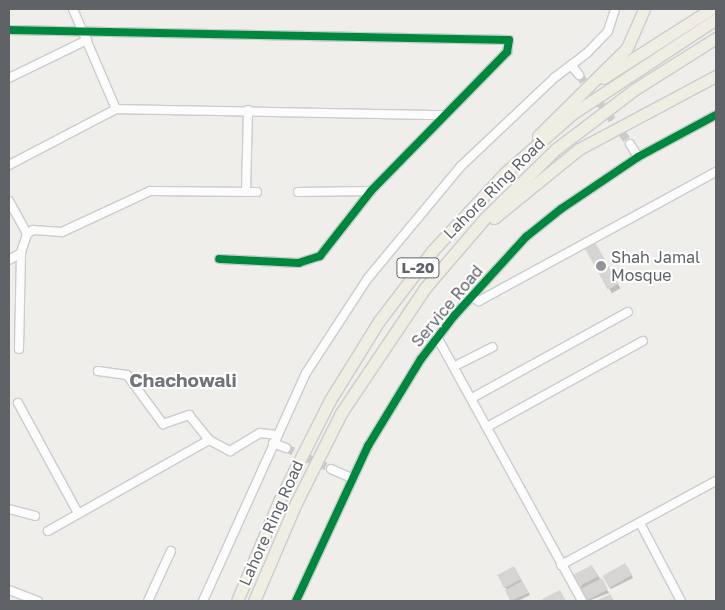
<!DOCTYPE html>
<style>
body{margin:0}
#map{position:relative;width:725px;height:610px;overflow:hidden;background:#efeeea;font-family:"Golos Text",sans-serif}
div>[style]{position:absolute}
.shadow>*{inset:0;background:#0003;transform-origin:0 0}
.building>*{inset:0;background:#d6d5d3;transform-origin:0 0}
.minor-tunnel>*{height:8px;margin-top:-4px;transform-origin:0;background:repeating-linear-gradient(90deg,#cbcbca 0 8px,transparent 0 12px)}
.roads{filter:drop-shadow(1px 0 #cbcccc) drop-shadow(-1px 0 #cbcccc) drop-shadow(0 1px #cbcccc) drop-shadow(0 -1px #cbcccc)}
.minor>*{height:8px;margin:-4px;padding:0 4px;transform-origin:4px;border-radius:4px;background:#fdfcfc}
.highway>*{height:11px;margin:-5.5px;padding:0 5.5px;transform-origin:5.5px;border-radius:5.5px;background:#f0ede3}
.cycleway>*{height:8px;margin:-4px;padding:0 4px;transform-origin:4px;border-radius:4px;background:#00873e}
.dots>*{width:14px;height:14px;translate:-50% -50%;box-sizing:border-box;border:2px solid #fff;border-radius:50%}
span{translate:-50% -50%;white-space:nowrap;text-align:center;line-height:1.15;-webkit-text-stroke:4px #fff;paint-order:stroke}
.shield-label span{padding:1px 4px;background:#fff;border:1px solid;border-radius:4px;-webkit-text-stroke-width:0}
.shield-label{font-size:15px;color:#5f6368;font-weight:700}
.street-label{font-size:16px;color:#5f6368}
.poi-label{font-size:16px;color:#5f6368}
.left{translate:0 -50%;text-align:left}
.quarter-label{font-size:19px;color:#70757a;font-weight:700}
.frame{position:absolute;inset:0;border:10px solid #5f6368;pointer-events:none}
</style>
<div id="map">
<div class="shadow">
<div style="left:595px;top:244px;width:51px;height:10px;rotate:60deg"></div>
<div style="clip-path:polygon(627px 566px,633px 578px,611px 589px,609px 587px)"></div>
<div style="clip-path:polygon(514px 567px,530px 595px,518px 601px,512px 601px,505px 587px)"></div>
<div style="clip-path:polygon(594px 569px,609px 593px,588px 601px,580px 587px)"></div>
</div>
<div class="building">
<div style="left:595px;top:242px;width:48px;height:12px;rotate:61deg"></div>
<div style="left:625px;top:563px;width:14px;height:26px;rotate:60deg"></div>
<div style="left:592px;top:565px;width:13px;height:22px;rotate:63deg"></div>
<div style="left:514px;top:566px;width:15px;height:19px;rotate:62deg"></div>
<div style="left:602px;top:578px;width:13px;height:25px;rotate:63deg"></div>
<div style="clip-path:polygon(522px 581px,529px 593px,510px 601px,505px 590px)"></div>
<div style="clip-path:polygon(560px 590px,566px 601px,543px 601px,542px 599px)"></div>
<div style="clip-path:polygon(610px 594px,614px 601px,596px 601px)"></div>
</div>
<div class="minor-tunnel">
<div style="left:579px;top:75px;width:86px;rotate:53.5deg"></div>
<div style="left:286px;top:448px;width:50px;rotate:25deg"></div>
</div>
<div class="roads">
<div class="minor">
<div style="left:9px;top:30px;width:500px;rotate:1.15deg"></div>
<div style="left:509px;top:40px;width:12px;rotate:99deg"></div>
<div style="left:507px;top:52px;width:194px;rotate:134.4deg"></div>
<div style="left:371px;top:191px;width:83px;rotate:128.1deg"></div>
<div style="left:320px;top:256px;width:22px;rotate:162deg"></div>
<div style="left:299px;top:263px;width:80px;rotate:-177.1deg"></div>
<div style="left:571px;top:65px;width:13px;rotate:51deg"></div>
<div style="left:9px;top:78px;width:87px;rotate:-26deg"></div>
<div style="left:116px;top:109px;width:325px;rotate:1.1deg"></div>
<div style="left:630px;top:144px;width:15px;rotate:58deg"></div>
<div style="left:9px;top:165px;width:121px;rotate:-27.6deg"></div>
<div style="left:116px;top:109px;width:109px;rotate:-113.3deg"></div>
<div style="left:246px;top:192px;width:82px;rotate:-88.6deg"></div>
<div style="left:298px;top:192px;width:73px;rotate:-0.8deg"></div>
<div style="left:9px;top:201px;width:38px;rotate:61deg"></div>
<div style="left:27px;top:234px;width:20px;rotate:108deg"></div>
<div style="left:21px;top:253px;width:14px;rotate:150deg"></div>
<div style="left:27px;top:234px;width:7px;rotate:-34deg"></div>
<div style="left:33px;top:230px;width:29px;rotate:4deg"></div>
<div style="left:62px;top:232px;width:97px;rotate:-25deg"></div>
<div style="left:150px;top:191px;width:107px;rotate:0.5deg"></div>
<div style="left:471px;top:297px;width:9px;rotate:27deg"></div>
<div style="left:479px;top:301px;width:270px;rotate:-28.6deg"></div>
<div style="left:437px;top:337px;width:301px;rotate:61.2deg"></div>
<div style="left:19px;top:349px;width:96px;rotate:-88.8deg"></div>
<div style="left:455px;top:366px;width:42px;rotate:-26.6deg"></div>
<div style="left:98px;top:371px;width:29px;rotate:8deg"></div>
<div style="left:127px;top:375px;width:61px;rotate:53.7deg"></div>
<div style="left:163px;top:424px;width:28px;rotate:-19deg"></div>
<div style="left:189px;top:415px;width:32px;rotate:51deg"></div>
<div style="left:472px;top:398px;width:178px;rotate:-28.9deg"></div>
<div style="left:18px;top:403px;width:125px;rotate:61.4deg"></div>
<div style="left:487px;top:427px;width:178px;rotate:-28.9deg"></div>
<div style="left:273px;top:443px;width:14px;rotate:21deg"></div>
<div style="left:331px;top:469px;width:22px;rotate:24deg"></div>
<div style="left:9px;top:509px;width:27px;rotate:15deg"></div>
<div style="left:640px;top:523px;width:88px;rotate:62.3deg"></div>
<div style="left:48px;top:531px;width:185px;rotate:-29.5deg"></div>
<div style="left:209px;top:440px;width:24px;rotate:28deg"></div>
<div style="left:230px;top:451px;width:35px;rotate:-31deg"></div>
<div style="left:260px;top:433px;width:17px;rotate:7deg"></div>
<div style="left:561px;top:565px;width:176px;rotate:-28.5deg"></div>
<div style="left:9px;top:590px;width:31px;rotate:21deg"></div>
<div style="left:148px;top:601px;width:55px;rotate:-65.3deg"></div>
<div style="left:203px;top:601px;width:250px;rotate:-65.7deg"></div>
<div style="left:306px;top:373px;width:113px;rotate:-56.9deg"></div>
<div style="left:368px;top:278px;width:144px;rotate:-50.3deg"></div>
<div style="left:460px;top:167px;width:129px;rotate:-43.4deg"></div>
<div style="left:554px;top:78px;width:41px;rotate:-37.1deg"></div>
<div style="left:587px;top:53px;width:30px;rotate:-46deg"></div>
<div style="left:608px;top:31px;width:23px;rotate:-72deg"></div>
<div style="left:296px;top:601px;width:171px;rotate:-65.1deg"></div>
<div style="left:368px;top:446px;width:102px;rotate:-58.7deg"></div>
<div style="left:421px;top:359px;width:54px;rotate:-52.5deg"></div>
<div style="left:454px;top:316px;width:107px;rotate:-47.7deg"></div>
<div style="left:526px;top:237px;width:45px;rotate:-38.7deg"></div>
<div style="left:561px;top:209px;width:93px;rotate:-34deg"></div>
<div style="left:638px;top:157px;width:89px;rotate:-28.3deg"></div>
</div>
<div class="highway">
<div style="left:603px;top:78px;width:128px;rotate:-32.6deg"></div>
<div style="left:538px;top:136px;width:125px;rotate:-44.7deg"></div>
<div style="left:627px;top:48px;width:43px;rotate:-66.4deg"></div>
<div style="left:494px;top:218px;width:109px;rotate:-39.1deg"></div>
<div style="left:579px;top:149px;width:155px;rotate:-28.1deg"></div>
<div style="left:237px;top:601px;width:108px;rotate:-67.2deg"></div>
<div style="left:279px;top:501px;width:113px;rotate:-63.2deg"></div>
<div style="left:330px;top:400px;width:93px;rotate:-58.2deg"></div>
<div style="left:379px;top:321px;width:89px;rotate:-52.7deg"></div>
<div style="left:433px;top:250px;width:105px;rotate:-46.9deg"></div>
<div style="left:505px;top:173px;width:89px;rotate:-41.4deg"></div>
<div style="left:572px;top:114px;width:173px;rotate:-33.4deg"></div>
<div style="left:254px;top:601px;width:107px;rotate:-66.8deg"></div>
<div style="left:296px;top:503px;width:101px;rotate:-63.4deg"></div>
<div style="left:341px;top:413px;width:151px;rotate:-56.1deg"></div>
<div style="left:425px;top:288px;width:92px;rotate:-49.4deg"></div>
<div style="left:485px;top:218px;width:99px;rotate:-44.2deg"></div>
<div style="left:556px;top:149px;width:99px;rotate:-37.2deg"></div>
<div style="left:635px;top:89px;width:96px;rotate:-32.2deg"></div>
</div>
</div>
<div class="cycleway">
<div style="left:9px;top:30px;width:500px;rotate:1.15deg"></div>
<div style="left:509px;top:40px;width:12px;rotate:99deg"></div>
<div style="left:507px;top:52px;width:194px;rotate:134.4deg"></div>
<div style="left:371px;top:191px;width:83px;rotate:128.1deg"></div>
<div style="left:320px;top:256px;width:22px;rotate:162deg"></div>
<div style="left:299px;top:263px;width:80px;rotate:-177.1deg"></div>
<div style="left:296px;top:601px;width:171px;rotate:-65.1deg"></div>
<div style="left:368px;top:446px;width:102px;rotate:-58.7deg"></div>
<div style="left:421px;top:359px;width:54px;rotate:-52.5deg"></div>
<div style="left:454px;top:316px;width:107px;rotate:-47.7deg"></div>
<div style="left:526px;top:237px;width:45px;rotate:-38.7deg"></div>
<div style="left:561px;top:209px;width:93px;rotate:-34deg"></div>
<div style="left:638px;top:157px;width:89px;rotate:-28.3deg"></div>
</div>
<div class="dots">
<div style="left:601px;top:266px;background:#919496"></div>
</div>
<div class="shield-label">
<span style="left:418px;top:268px">L-20</span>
</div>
<div class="street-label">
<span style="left:494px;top:188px;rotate:-45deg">Lahore Ring Road</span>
<span style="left:447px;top:306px;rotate:-50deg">Service Road</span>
<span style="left:271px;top:523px;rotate:-66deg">Lahore Ring Road</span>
</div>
<div class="poi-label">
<span class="left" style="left:611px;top:266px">Shah Jamal<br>Mosque</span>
</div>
<div class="quarter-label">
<span style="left:183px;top:380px">Chachowali</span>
</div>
<div class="frame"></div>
</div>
